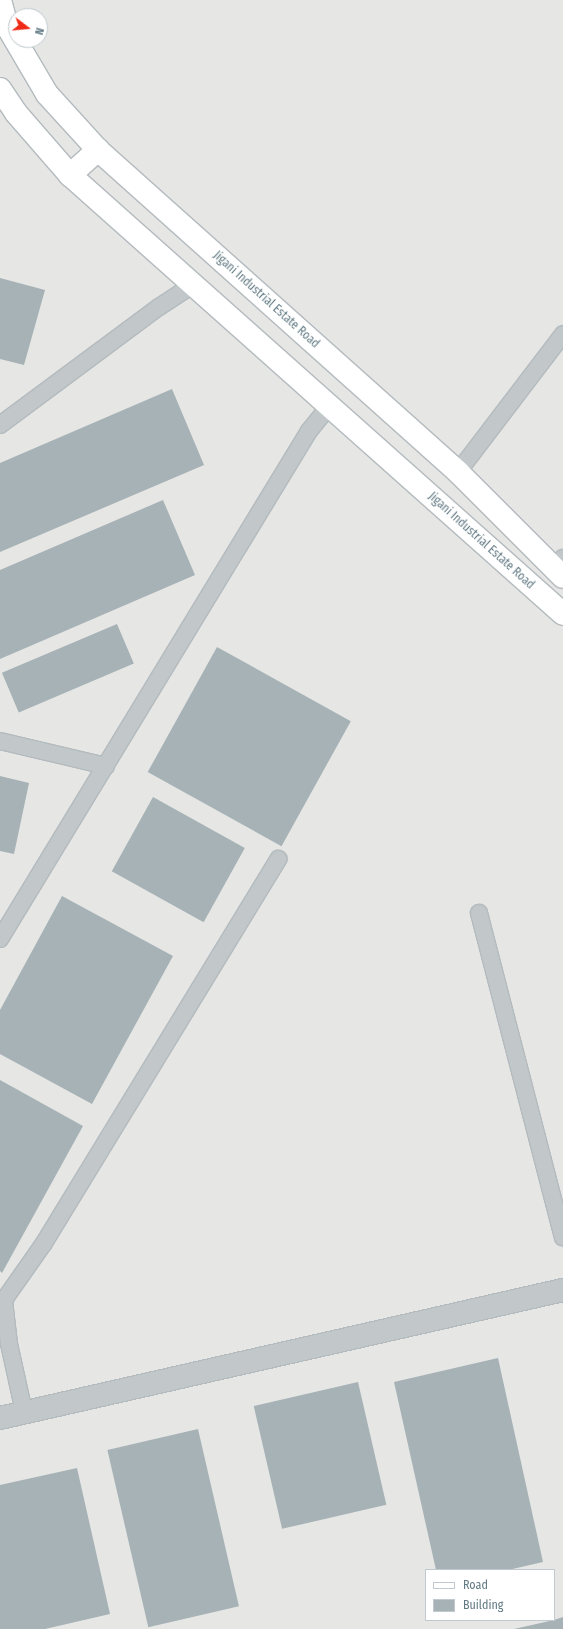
<!DOCTYPE html>
<style>
body{margin:0}
#map{position:relative;width:563px;height:1629px;overflow:hidden;background:#f5f5f1;font-family:"Fira Sans Condensed",sans-serif}
div>[style]{position:absolute}
.built>*{inset:0;background:#e6e6e5}
.building>*{inset:0;background:#a6b2b5;transform-origin:0 0}
.roads{filter:drop-shadow(1px 0 #b4bbbe) drop-shadow(-1px 0 #b4bbbe) drop-shadow(0 1px #b4bbbe) drop-shadow(0 -1px #b4bbbe)}
.lane>*{height:16px;margin:-8px;padding:0 8px;transform-origin:8px;border-radius:8px;background:#c2c7c9}
.street>*{height:22px;margin:-11px;padding:0 11px;transform-origin:11px;border-radius:11px;background:#c2c7c9}
.secondary>*{height:22px;margin:-11px;padding:0 11px;transform-origin:11px;border-radius:11px;background:#fff}
span{translate:-50% -50%;white-space:nowrap;text-align:center;line-height:1.15;-webkit-text-stroke:4px #fff;paint-order:stroke}
.street-label{font-size:12px;color:#627a84}
.legend{position:absolute;left:425px;top:1569px;width:130px;height:52px;box-sizing:border-box;background:#fff;border:1px solid #c0cace;margin:0;padding:5px 7px;list-style:none;font-size:12px;color:#627a84}
.legend li{display:flex;align-items:center;gap:8px;height:20px}
.legend b{width:20px;border:1px solid #c0cace}
.north{position:absolute;left:8px;top:8px;width:40px;height:40px;box-sizing:border-box;background:#fff;border:1px solid #c0cace;border-radius:50%;rotate:106deg;font-size:11px;font-weight:700;line-height:16px;text-align:center;color:#627a84}
.north::after{content:'';display:block;margin:auto;width:14px;height:18px;background:#ef2b18;clip-path:polygon(50% 0,100% 100%,50% 72%,0 100%)}
</style>
<div id="map">
<div class="built">
<div style="clip-path:polygon(evenodd,0 0,563px 0,563px 1629px,0 1629px,0 0,16px 16px,40px 16px,40px 40px,16px 40px,16px 16px,0 0,426px 1570px,554px 1570px,554px 1620px,426px 1620px,426px 1570px)"></div>
</div>
<div class="building">
<div style="clip-path:polygon(0 278px,45px 290px,24px 365px,0 359px)"></div>
<div style="clip-path:polygon(172px 389px,204px 465px,0 552px,0 463px)"></div>
<div style="clip-path:polygon(163px 500px,195px 575px,0 659px,0 570px)"></div>
<div style="left:117px;top:624px;width:43px;height:125px;rotate:67deg"></div>
<div style="left:217px;top:647px;width:153px;height:143px;rotate:29deg"></div>
<div style="clip-path:polygon(0 776px,29px 783px,14px 854px,0 851px)"></div>
<div style="left:153px;top:797px;width:105px;height:85px;rotate:29deg"></div>
<div style="clip-path:polygon(62px 896px,173px 956px,92px 1104px,0 1054px,0 1010px)"></div>
<div style="clip-path:polygon(0 1080px,83px 1126px,2px 1273px,0 1271px)"></div>
<div style="clip-path:polygon(498px 1358px,543px 1562px,508px 1570px,436px 1570px,394px 1382px)"></div>
<div style="left:358px;top:1382px;width:126px;height:107px;rotate:77deg"></div>
<div style="left:198px;top:1429px;width:182px;height:93px;rotate:77deg"></div>
<div style="clip-path:polygon(77px 1468px,110px 1614px,45px 1629px,0 1629px,0 1485px)"></div>
<div style="clip-path:polygon(563px 1617px,563px 1629px,514px 1629px,554px 1620px)"></div>
</div>
<div class="roads">
<div class="lane">
<div style="left:0;top:425px;width:198px;rotate:-36.6deg"></div>
<div style="left:159px;top:307px;width:42px;rotate:-33.3deg"></div>
<div style="left:458px;top:472px;width:173px;rotate:-52.7deg"></div>
<div style="left:554px;top:569px;width:14px;rotate:-51deg"></div>
<div style="left:0;top:741px;width:109px;rotate:13.3deg"></div>
<div style="left:479px;top:913px;width:335px;rotate:75.5deg"></div>
<div style="left:0;top:939px;width:595px;rotate:-58.69deg"></div>
<div style="left:309px;top:431px;width:33px;rotate:-51deg"></div>
<div style="left:24px;top:1412px;width:70px;rotate:-102.4deg"></div>
<div style="left:9px;top:1344px;width:44px;rotate:-96.5deg"></div>
<div style="left:4px;top:1300px;width:70px;rotate:-54.9deg"></div>
<div style="left:44px;top:1243px;width:450px;rotate:-58.6deg"></div>
</div>
<div class="street">
<div style="left:0;top:1418px;width:577px;rotate:-12.81deg"></div>
</div>
<div class="secondary">
<div style="left:0;top:0;width:27px;rotate:75deg"></div>
<div style="left:7px;top:26px;width:79px;rotate:59.5deg"></div>
<div style="left:47px;top:94px;width:76px;rotate:47.7deg"></div>
<div style="left:98px;top:150px;width:483px;rotate:41.8deg"></div>
<div style="left:458px;top:472px;width:148px;rotate:45deg"></div>
<div style="left:0;top:89px;width:30px;rotate:56deg"></div>
<div style="left:17px;top:114px;width:81px;rotate:49deg"></div>
<div style="left:70px;top:175px;width:660px;rotate:41.68deg"></div>
<div style="left:70px;top:175px;width:38px;rotate:-42deg"></div>
</div>
</div>
<div class="street-label">
<span style="left:266px;top:300px;rotate:42deg">Jigani Industrial Estate Road</span>
<span style="left:481px;top:541px;rotate:42deg">Jigani Industrial Estate Road</span>
</div>
<ul class="legend">
<li><b style="height:5px;background:#fff"></b>Road</li>
<li><b style="height:11px;background:#a6b2b5"></b>Building</li>
</ul>
<div class="north">N</div>
</div>
